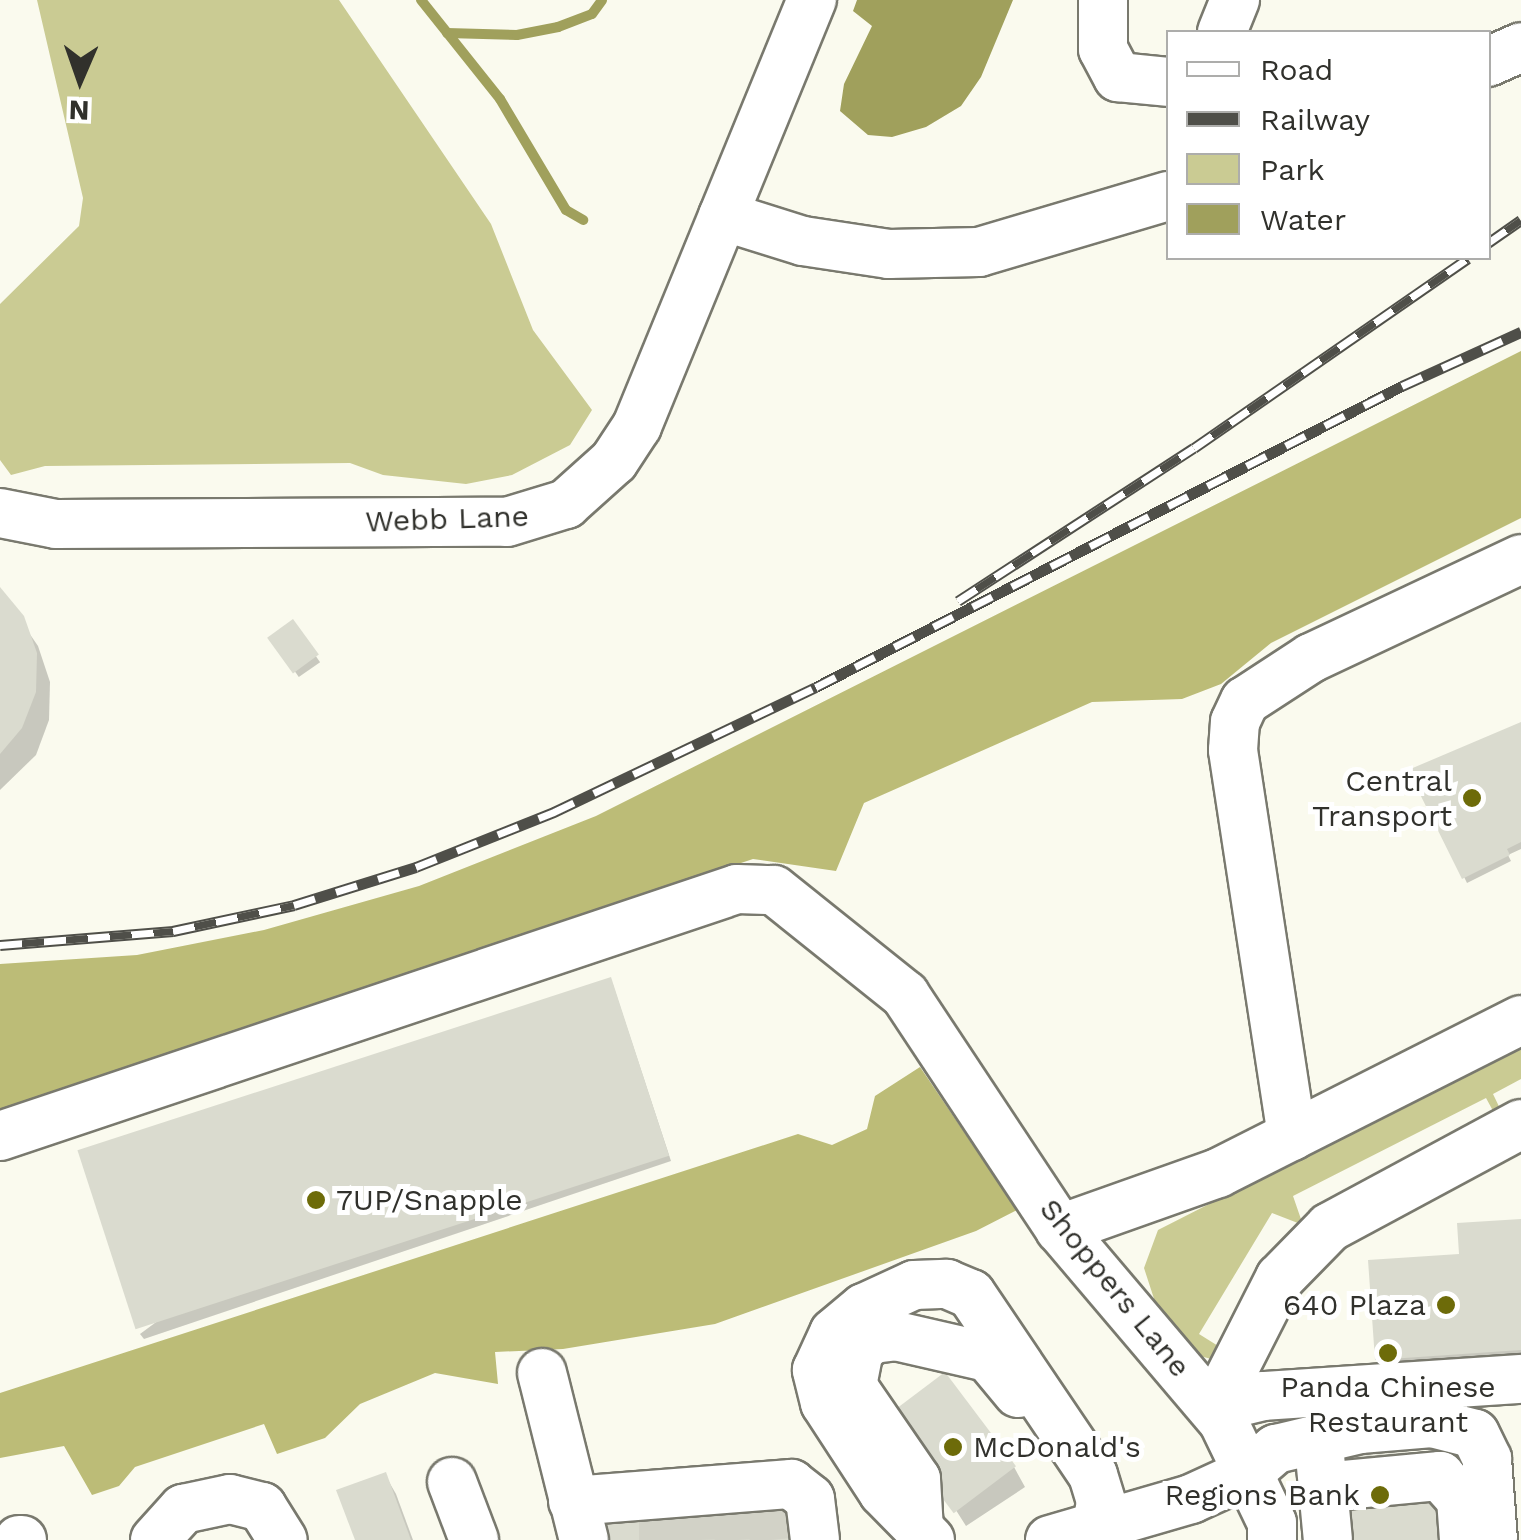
<!DOCTYPE html>
<style>
body{margin:0}
#map{position:relative;width:1521px;height:1540px;overflow:hidden;background:#fafaee;font-family:"Work Sans",sans-serif}
div>[style]{position:absolute}
.green>*{inset:0;background:#cacb93}
.forest>*{inset:0;background:#bcbc77}
.water>*{inset:0;background:#a0a05c}
.shadow>*{inset:0;background:#0003;transform-origin:0 0}
.stream>*{height:10px;margin:-5px;padding:0 5px;transform-origin:5px;border-radius:5px;background:#a0a05c}
.building>*{inset:0;background:#dadbcf;transform-origin:0 0}
.minor-tunnel>*{height:48px;margin-top:-24px;transform-origin:0;background:repeating-linear-gradient(90deg,#d2d2c7 0 48px,transparent 0 72px)}
.roads{filter:drop-shadow(2px 0 #79796e) drop-shadow(-2px 0 #79796e) drop-shadow(0 2px #79796e) drop-shadow(0 -2px #79796e)}
.minor>*{height:48px;margin:-24px;padding:0 24px;transform-origin:24px;border-radius:24px;background:#fff}
.rail>*{height:11px;margin-top:-5.5px;transform-origin:0;background:repeating-linear-gradient(90deg,#fff 0 22px,#4f4f49 0 44px);box-sizing:border-box;border-block:2px solid #4f4f49}
.dots>*{width:28px;height:28px;translate:-50% -50%;box-sizing:border-box;border:5px solid #fff;border-radius:50%}
span{translate:-50% -50%;white-space:nowrap;text-align:center;line-height:1.15;-webkit-text-stroke:10px #fff;paint-order:stroke}
.street-label{font-size:30px;color:#31312c}
.poi-label{font-size:30px;color:#31312c}
.right{translate:-100% -50%;text-align:right}
.left{translate:0 -50%;text-align:left}
.legend{position:absolute;left:1166px;top:30px;width:325px;height:230px;box-sizing:border-box;background:#fff;border:2px solid #adadab;margin:0;padding:12px 18px;list-style:none;font-size:30px;color:#31312c}
.legend li{display:flex;align-items:center;gap:20px;height:50px}
.legend b{width:50px;border:2px solid #adadab}
.north{position:absolute;left:30px;top:30px;width:100px;height:100px;-webkit-text-stroke:8px #fff;paint-order:stroke;rotate:182deg;font-size:28px;font-weight:700;line-height:40px;text-align:center;color:#31312c}
.north::after{content:'';display:block;margin:auto;width:35px;height:45px;background:#31312c;clip-path:polygon(50% 0,100% 100%,50% 72%,0 100%)}
</style>
<div id="map">
<div class="green">
<div style="clip-path:polygon(37px 0,339px 0,491px 224px,533px 330px,592px 410px,570px 445px,512px 475px,466px 484px,383px 475px,350px 463px,45px 466px,11px 475px,0 460px,0 304px,79px 226px,83px 198px)"></div>
<div style="clip-path:polygon(1521px 1045px,1521px 1079px,1493px 1094px,1505px 1119px,1498px 1120px,1486px 1098px,1293px 1196px,1303px 1225px,1272px 1213px,1199px 1334px,1223px 1349px,1215px 1360px,1200px 1356px,1158px 1311px,1144px 1268px,1158px 1230px)"></div>
</div>
<div class="forest">
<div style="clip-path:polygon(1521px 351px,1521px 518px,1271px 643px,1221px 684px,1182px 699px,1092px 702px,864px 803px,836px 871px,753px 859px,0 1109px,0 964px,137px 955px,264px 930px,419px 886px,596px 816px)"></div>
<div style="clip-path:polygon(920px 1067px,1017px 1210px,976px 1231px,715px 1324px,563px 1349px,495px 1352px,498px 1384px,435px 1373px,360px 1404px,325px 1438px,277px 1454px,264px 1424px,135px 1467px,119px 1486px,92px 1495px,64px 1446px,0 1458px,0 1393px,798px 1134px,832px 1145px,867px 1129px,875px 1096px)"></div>
</div>
<div class="water">
<div style="clip-path:polygon(857px 0,1013px 0,981px 77px,961px 106px,926px 127px,892px 137px,868px 135px,840px 111px,844px 84px,872px 26px,853px 11px)"></div>
</div>
<div class="shadow">
<div style="clip-path:polygon(0 591px,38px 646px,50px 682px,49px 720px,36px 755px,0 790px)"></div>
<div style="left:292px;top:622px;width:49px;height:26px;rotate:55deg"></div>
<div style="clip-path:polygon(1521px 725px,1521px 849px,1508px 855px,1511px 861px,1467px 883px,1412px 771px)"></div>
<div style="clip-path:polygon(613px 985px,671px 1161px,144px 1339px,140px 1334px)"></div>
<div style="clip-path:polygon(1521px 1222px,1521px 1377px,1393px 1386px,1378px 1360px,1462px 1256px)"></div>
<div style="clip-path:polygon(885px 1417px,1014px 1467px,1025px 1487px,966px 1526px,947px 1496px,939px 1500px)"></div>
<div style="clip-path:polygon(385px 1475px,396px 1494px,413px 1540px,358px 1540px)"></div>
</div>
<div class="stream">
<div style="left:421px;top:0;width:127px;rotate:51.4deg"></div>
<div style="left:500px;top:99px;width:129px;rotate:59.3deg"></div>
<div style="left:566px;top:210px;width:20px;rotate:30deg"></div>
<div style="left:447px;top:33px;width:70px;rotate:1.6deg"></div>
<div style="left:517px;top:35px;width:42px;rotate:-11deg"></div>
<div style="left:558px;top:27px;width:36px;rotate:-21deg"></div>
<div style="left:592px;top:14px;width:17px;rotate:-54deg"></div>
</div>
<div class="building">
<div style="clip-path:polygon(0 587px,24px 616px,37px 653px,36px 692px,22px 728px,0 754px)"></div>
<div style="left:293px;top:619px;width:44px;height:32px;rotate:54deg"></div>
<div style="clip-path:polygon(1521px 722px,1521px 842px,1507px 849px,1510px 855px,1462px 879px,1408px 770px)"></div>
<div style="left:611px;top:977px;width:188px;height:561px;rotate:72deg"></div>
<div style="clip-path:polygon(1521px 1219px,1521px 1350px,1375px 1360px,1368px 1260px,1459px 1254px,1457px 1223px)"></div>
<div style="left:945px;top:1372px;width:118px;height:78px;rotate:53deg"></div>
<div style="clip-path:polygon(1407px 1452px,1410px 1500px,1443px 1498px,1446px 1540px,1353px 1540px,1347px 1457px)"></div>
<div style="clip-path:polygon(386px 1472px,411px 1540px,355px 1540px,336px 1490px)"></div>
<div style="clip-path:polygon(802px 1500px,806px 1540px,600px 1540px,598px 1524px)"></div>
</div>
<div class="minor-tunnel">
<div style="left:770px;top:1503px;width:37px;rotate:84deg"></div>
<div style="left:737px;top:1507px;width:33px;rotate:87deg"></div>
<div style="left:699px;top:1512px;width:28px;rotate:88deg"></div>
<div style="left:663px;top:1516px;width:24px;rotate:90deg"></div>
</div>
<div class="roads">
<div class="minor">
<div style="left:1103px;top:0;width:49px;rotate:90deg"></div>
<div style="left:1103px;top:49px;width:32px;rotate:62deg"></div>
<div style="left:1118px;top:77px;width:50px;rotate:5.7deg"></div>
<div style="left:1222px;top:32px;width:35px;rotate:-68deg"></div>
<div style="left:1488px;top:62px;width:36px;rotate:-24deg"></div>
<div style="left:723px;top:216px;width:84px;rotate:17.4deg"></div>
<div style="left:803px;top:241px;width:87px;rotate:8.6deg"></div>
<div style="left:889px;top:254px;width:90px;rotate:-1.3deg"></div>
<div style="left:979px;top:252px;width:197px;rotate:-16.5deg"></div>
<div style="left:0;top:513px;width:57px;rotate:11.1deg"></div>
<div style="left:56px;top:524px;width:451px;rotate:-0.3deg"></div>
<div style="left:507px;top:522px;width:62px;rotate:-17deg"></div>
<div style="left:566px;top:504px;width:64px;rotate:-41.9deg"></div>
<div style="left:614px;top:461px;width:42px;rotate:-56.7deg"></div>
<div style="left:637px;top:426px;width:461px;rotate:-67.7deg"></div>
<div style="left:0;top:1136px;width:777px;rotate:-18.53deg"></div>
<div style="left:737px;top:889px;width:37px;rotate:2deg"></div>
<div style="left:774px;top:890px;width:168px;rotate:38.7deg"></div>
<div style="left:905px;top:995px;width:281px;rotate:56.5deg"></div>
<div style="left:1060px;top:1229px;width:252px;rotate:49.7deg"></div>
<div style="left:1223px;top:1421px;width:113px;rotate:64.3deg"></div>
<div style="left:1272px;top:1523px;width:17px;rotate:90deg"></div>
<div style="left:1292px;top:1136px;width:390px;rotate:-98.7deg"></div>
<div style="left:1233px;top:750px;width:28px;rotate:-86deg"></div>
<div style="left:1235px;top:722px;width:23px;rotate:-65deg"></div>
<div style="left:1245px;top:701px;width:79px;rotate:-33.1deg"></div>
<div style="left:1311px;top:658px;width:232px;rotate:-25.2deg"></div>
<div style="left:1060px;top:1229px;width:168px;rotate:-19.5deg"></div>
<div style="left:1218px;top:1173px;width:339px;rotate:-26.8deg"></div>
<div style="left:542px;top:1373px;width:172px;rotate:75.9deg"></div>
<div style="left:1214px;top:1408px;width:146px;rotate:-63.1deg"></div>
<div style="left:1280px;top:1278px;width:71px;rotate:-45.6deg"></div>
<div style="left:1330px;top:1227px;width:217px;rotate:-28.3deg"></div>
<div style="left:1214px;top:1408px;width:50px;rotate:-13.8deg"></div>
<div style="left:1263px;top:1396px;width:259px;rotate:-3.8deg"></div>
<div style="left:1320px;top:1456px;width:84px;rotate:84.6deg"></div>
<div style="left:452px;top:1482px;width:62px;rotate:69.2deg"></div>
<div style="left:1323px;top:1487px;width:118px;rotate:-5.4deg"></div>
<div style="left:1440px;top:1476px;width:31px;rotate:48deg"></div>
<div style="left:1461px;top:1499px;width:41px;rotate:85.8deg"></div>
<div style="left:573px;top:1501px;width:219px;rotate:-4.5deg"></div>
<div style="left:791px;top:1484px;width:24px;rotate:38deg"></div>
<div style="left:810px;top:1499px;width:41px;rotate:83deg"></div>
<div style="left:919px;top:1530px;width:51px;rotate:-93.4deg"></div>
<div style="left:916px;top:1479px;width:113px;rotate:-124.5deg"></div>
<div style="left:852px;top:1386px;width:37px;rotate:-79deg"></div>
<div style="left:859px;top:1350px;width:18px;rotate:-38deg"></div>
<div style="left:873px;top:1339px;width:23px;rotate:-7deg"></div>
<div style="left:896px;top:1336px;width:94px;rotate:12.9deg"></div>
<div style="left:988px;top:1357px;width:47px;rotate:50.2deg"></div>
<div style="left:19px;top:1540px;width:3px"></div>
<div style="left:155px;top:1540px;width:42px;rotate:-47.9deg"></div>
<div style="left:183px;top:1509px;width:48px;rotate:-12deg"></div>
<div style="left:230px;top:1499px;width:33px;rotate:14deg"></div>
<div style="left:262px;top:1507px;width:39px;rotate:58deg"></div>
<div style="left:930px;top:1540px;width:67px;rotate:-134.4deg"></div>
<div style="left:883px;top:1492px;width:106px;rotate:-123.1deg"></div>
<div style="left:825px;top:1403px;width:34px;rotate:-104deg"></div>
<div style="left:817px;top:1370px;width:41px;rotate:-65.3deg"></div>
<div style="left:834px;top:1333px;width:39px;rotate:-40deg"></div>
<div style="left:864px;top:1308px;width:55px;rotate:-24.7deg"></div>
<div style="left:914px;top:1285px;width:33px;rotate:-2deg"></div>
<div style="left:947px;top:1284px;width:26px;rotate:23deg"></div>
<div style="left:971px;top:1294px;width:218px;rotate:56deg"></div>
<div style="left:1093px;top:1475px;width:28px;rotate:73deg"></div>
<div style="left:1101px;top:1502px;width:22px;rotate:100deg"></div>
<div style="left:1050px;top:1540px;width:147px;rotate:-16.2deg"></div>
<div style="left:1191px;top:1499px;width:63px;rotate:-24.5deg"></div>
<div style="left:1248px;top:1473px;width:37px;rotate:-41deg"></div>
<div style="left:1276px;top:1449px;width:86px;rotate:-13.4deg"></div>
<div style="left:1360px;top:1429px;width:72px;rotate:-4.8deg"></div>
<div style="left:1432px;top:1423px;width:44px;rotate:14.3deg"></div>
<div style="left:1475px;top:1434px;width:28px;rotate:64deg"></div>
<div style="left:1487px;top:1459px;width:81px;rotate:85.8deg"></div>
</div>
</div>
<div class="rail">
<div style="left:1488px;top:243px;width:40px;rotate:-34.9deg"></div>
<div style="left:958px;top:601px;width:281px;rotate:-33deg"></div>
<div style="left:1194px;top:448px;width:333px;rotate:-34.7deg"></div>
<div style="left:0;top:945px;width:174px;rotate:-4.6deg"></div>
<div style="left:173px;top:931px;width:124px;rotate:-12.1deg"></div>
<div style="left:294px;top:905px;width:128px;rotate:-17.3deg"></div>
<div style="left:416px;top:867px;width:149px;rotate:-21.7deg"></div>
<div style="left:554px;top:812px;width:290px;rotate:-25.5deg"></div>
<div style="left:816px;top:687px;width:659px;rotate:-27.19deg"></div>
<div style="left:1402px;top:386px;width:131px;rotate:-24.4deg"></div>
</div>
<div class="dots">
<div style="left:1472px;top:798px;background:#6d6b09"></div>
<div style="left:316px;top:1200px;background:#6d6b09"></div>
<div style="left:1446px;top:1305px;background:#6d6b09"></div>
<div style="left:1388px;top:1353px;background:#6d6b09"></div>
<div style="left:953px;top:1447px;background:#6d6b09"></div>
<div style="left:1380px;top:1495px;background:#6d6b09"></div>
</div>
<div class="street-label">
<span style="left:447px;top:519px;rotate:-2deg">Webb Lane</span>
<span style="left:1115px;top:1288px;rotate:51deg">Shoppers Lane</span>
</div>
<div class="poi-label">
<span class="right" style="left:1452px;top:798px">Central<br>Transport</span>
<span class="left" style="left:336px;top:1200px">7UP/Snapple</span>
<span class="right" style="left:1426px;top:1305px">640 Plaza</span>
<span style="left:1388px;top:1404px">Panda Chinese<br>Restaurant</span>
<span class="left" style="left:973px;top:1447px">McDonald's</span>
<span class="right" style="left:1360px;top:1495px">Regions Bank</span>
</div>
<ul class="legend">
<li><b style="height:12px;background:#fff"></b>Road</li>
<li><b style="height:12px;background:#4f4f49"></b>Railway</li>
<li><b style="height:28px;background:#cacb93"></b>Park</li>
<li><b style="height:28px;background:#a0a05c"></b>Water</li>
</ul>
<div class="north">N</div>
</div>
